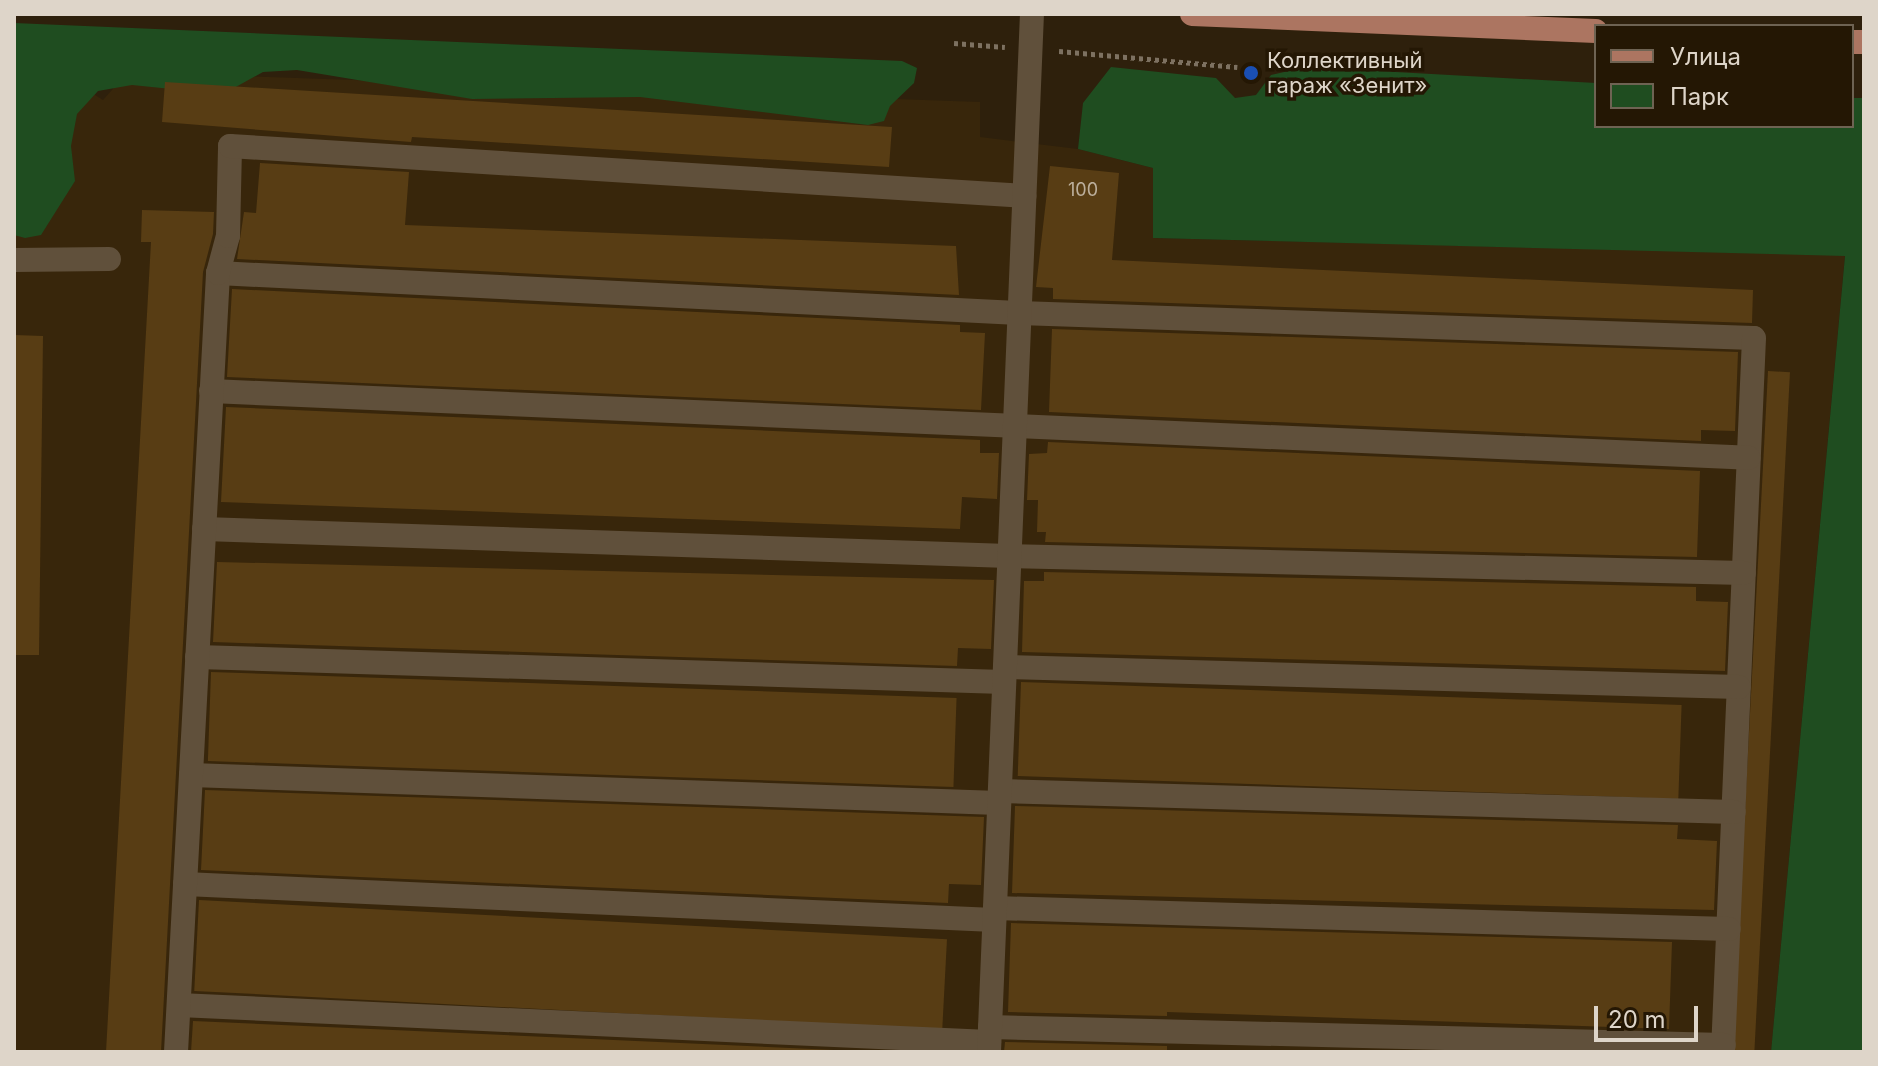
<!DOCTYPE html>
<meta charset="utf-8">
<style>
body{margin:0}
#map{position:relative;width:1878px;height:1066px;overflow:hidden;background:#2e200c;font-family:Inter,sans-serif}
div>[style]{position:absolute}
.built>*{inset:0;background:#38260b}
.green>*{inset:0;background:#1f4d20}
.building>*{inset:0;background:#583d14;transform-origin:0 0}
.path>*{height:5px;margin-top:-2.5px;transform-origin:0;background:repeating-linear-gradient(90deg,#7d7161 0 4px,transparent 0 8px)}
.minor>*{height:24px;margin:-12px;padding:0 12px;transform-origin:12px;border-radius:12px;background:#60503b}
.major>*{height:24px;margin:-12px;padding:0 12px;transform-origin:12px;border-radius:12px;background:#ac7561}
.dots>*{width:22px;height:22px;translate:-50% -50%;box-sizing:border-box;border:4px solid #241704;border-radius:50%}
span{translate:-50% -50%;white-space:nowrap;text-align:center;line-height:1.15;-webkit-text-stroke:7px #241704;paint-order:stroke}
.number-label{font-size:18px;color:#bcaf9c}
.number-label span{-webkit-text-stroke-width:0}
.poi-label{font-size:22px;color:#ded5c9}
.left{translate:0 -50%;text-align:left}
.frame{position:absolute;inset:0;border:16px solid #ded5c9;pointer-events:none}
.legend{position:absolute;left:1594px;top:24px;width:260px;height:104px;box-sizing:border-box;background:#241704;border:2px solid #6e6353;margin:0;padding:10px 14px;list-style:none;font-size:24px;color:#ded5c9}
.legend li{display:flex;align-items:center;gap:16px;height:40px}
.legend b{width:40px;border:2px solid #6e6353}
.scale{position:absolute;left:1594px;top:1006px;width:104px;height:36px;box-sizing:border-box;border:4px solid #ded5c9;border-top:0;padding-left:10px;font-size:24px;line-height:28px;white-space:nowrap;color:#ded5c9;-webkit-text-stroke:6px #241704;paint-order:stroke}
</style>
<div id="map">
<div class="built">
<div style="clip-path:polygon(128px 72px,980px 102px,980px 137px,1078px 149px,1153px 168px,1153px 238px,1845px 255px,1771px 1052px,14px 1052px,14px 82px,79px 85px,103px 100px)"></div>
</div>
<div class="green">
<div style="clip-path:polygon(14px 23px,902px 61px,917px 68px,914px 83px,890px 106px,884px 121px,868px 125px,640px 97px,472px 99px,297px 70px,263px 72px,234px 88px,201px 92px,132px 85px,98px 91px,77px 114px,71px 146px,75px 181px,41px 235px,25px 238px,14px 235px)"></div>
<div style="clip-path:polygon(1111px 67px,1216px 78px,1235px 98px,1256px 95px,1271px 75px,1306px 67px,1596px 83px,1596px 126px,1852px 126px,1852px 98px,1864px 98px,1864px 1052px,1771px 1052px,1845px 256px,1153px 238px,1153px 168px,1078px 149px,1083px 103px)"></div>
</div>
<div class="building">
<div style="clip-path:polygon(165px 82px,892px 127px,889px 167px,412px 137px,411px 142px,162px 122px)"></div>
<div style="clip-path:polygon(260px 163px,409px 172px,405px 225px,956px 246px,959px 295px,237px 259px,244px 212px,256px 213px)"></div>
<div style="clip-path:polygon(1050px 166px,1119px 173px,1112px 260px,1753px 290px,1752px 323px,1053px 299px,1053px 288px,1036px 287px)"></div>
<div style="clip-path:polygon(142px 210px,214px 212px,213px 234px,203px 272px,161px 1052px,106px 1052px,151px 242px,141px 242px)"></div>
<div style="clip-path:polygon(232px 289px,960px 325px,960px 332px,985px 333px,981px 410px,227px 377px)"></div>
<div style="clip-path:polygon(1052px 329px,1738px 352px,1735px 431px,1701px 430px,1701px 441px,1049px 412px)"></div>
<div style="clip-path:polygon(14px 335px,43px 336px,39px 655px,14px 655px)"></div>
<div style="left:1768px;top:371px;width:22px;height:682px;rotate:3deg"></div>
<div style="clip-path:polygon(226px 407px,980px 440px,980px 453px,999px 453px,997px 499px,962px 497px,960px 529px,221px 502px)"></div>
<div style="clip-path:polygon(1048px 442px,1700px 471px,1697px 557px,1045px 542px,1046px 532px,1037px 532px,1038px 500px,1027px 500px,1029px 454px,1047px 453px)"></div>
<div style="clip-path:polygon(217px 562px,994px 580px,991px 649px,958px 648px,957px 666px,213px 642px)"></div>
<div style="clip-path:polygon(1044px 572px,1696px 587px,1696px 601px,1728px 602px,1725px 671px,1022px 652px,1024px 581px,1044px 581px)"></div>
<div style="left:211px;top:672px;width:746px;height:89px;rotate:2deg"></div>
<div style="left:1021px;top:682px;width:661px;height:94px;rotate:2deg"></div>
<div style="clip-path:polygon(205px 790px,984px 817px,981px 885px,949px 884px,948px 903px,201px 870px)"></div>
<div style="clip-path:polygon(1015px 806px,1678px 825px,1677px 839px,1717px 841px,1714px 910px,1012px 893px)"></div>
<div style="left:199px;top:900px;width:749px;height:91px;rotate:3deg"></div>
<div style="clip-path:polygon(1011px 923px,1672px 942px,1669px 1029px,1167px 1012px,1167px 1016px,1008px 1012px)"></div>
<div style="clip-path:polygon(193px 1021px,879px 1052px,191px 1052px)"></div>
<div style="clip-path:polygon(1005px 1042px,1167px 1046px,1167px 1052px,1004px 1052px)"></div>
</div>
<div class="path">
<div style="left:954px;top:43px;width:51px;rotate:4.5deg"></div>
<div style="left:1059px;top:51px;width:179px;rotate:5.1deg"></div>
</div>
<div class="minor">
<div style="left:14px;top:260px;width:95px;rotate:-0.6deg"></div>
<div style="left:218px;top:273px;width:802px;rotate:2.86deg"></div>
<div style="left:1019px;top:313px;width:735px;rotate:1.95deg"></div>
<div style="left:1754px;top:338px;width:715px;rotate:92.49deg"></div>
<div style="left:211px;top:391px;width:1539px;rotate:2.49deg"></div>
<div style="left:204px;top:529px;width:805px;rotate:1.92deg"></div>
<div style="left:1009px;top:556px;width:735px;rotate:1.32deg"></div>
<div style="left:197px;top:657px;width:807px;rotate:1.77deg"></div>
<div style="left:1005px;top:667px;width:734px;rotate:1.56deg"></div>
<div style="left:191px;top:775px;width:808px;rotate:1.98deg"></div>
<div style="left:1000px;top:791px;width:734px;rotate:1.64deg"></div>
<div style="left:185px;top:884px;width:810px;rotate:2.55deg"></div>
<div style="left:995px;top:908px;width:734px;rotate:1.64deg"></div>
<div style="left:179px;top:1005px;width:811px;rotate:2.62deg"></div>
<div style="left:990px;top:1027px;width:734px;rotate:1.4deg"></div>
<div style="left:176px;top:1052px;width:780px;rotate:-86.91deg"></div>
<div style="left:218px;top:273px;width:38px;rotate:-75deg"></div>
<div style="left:228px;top:236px;width:90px;rotate:-88.7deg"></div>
<div style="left:230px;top:146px;width:796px;rotate:3.6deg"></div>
<div style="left:989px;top:1052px;width:1039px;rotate:-87.63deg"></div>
</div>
<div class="major">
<div style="left:1192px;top:14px;width:404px;rotate:2.4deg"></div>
<div style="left:1852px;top:42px;width:12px"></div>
</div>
<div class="dots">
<div style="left:1251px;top:73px;background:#1a4fb4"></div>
</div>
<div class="number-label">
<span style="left:1083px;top:190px">100</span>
</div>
<div class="poi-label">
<span class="left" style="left:1267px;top:73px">Коллективный<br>гараж «Зенит»</span>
</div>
<div class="frame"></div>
<ul class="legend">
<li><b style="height:10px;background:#ac7561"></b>Улица</li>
<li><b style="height:22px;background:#1f4d20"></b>Парк</li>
</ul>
<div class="scale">20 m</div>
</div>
